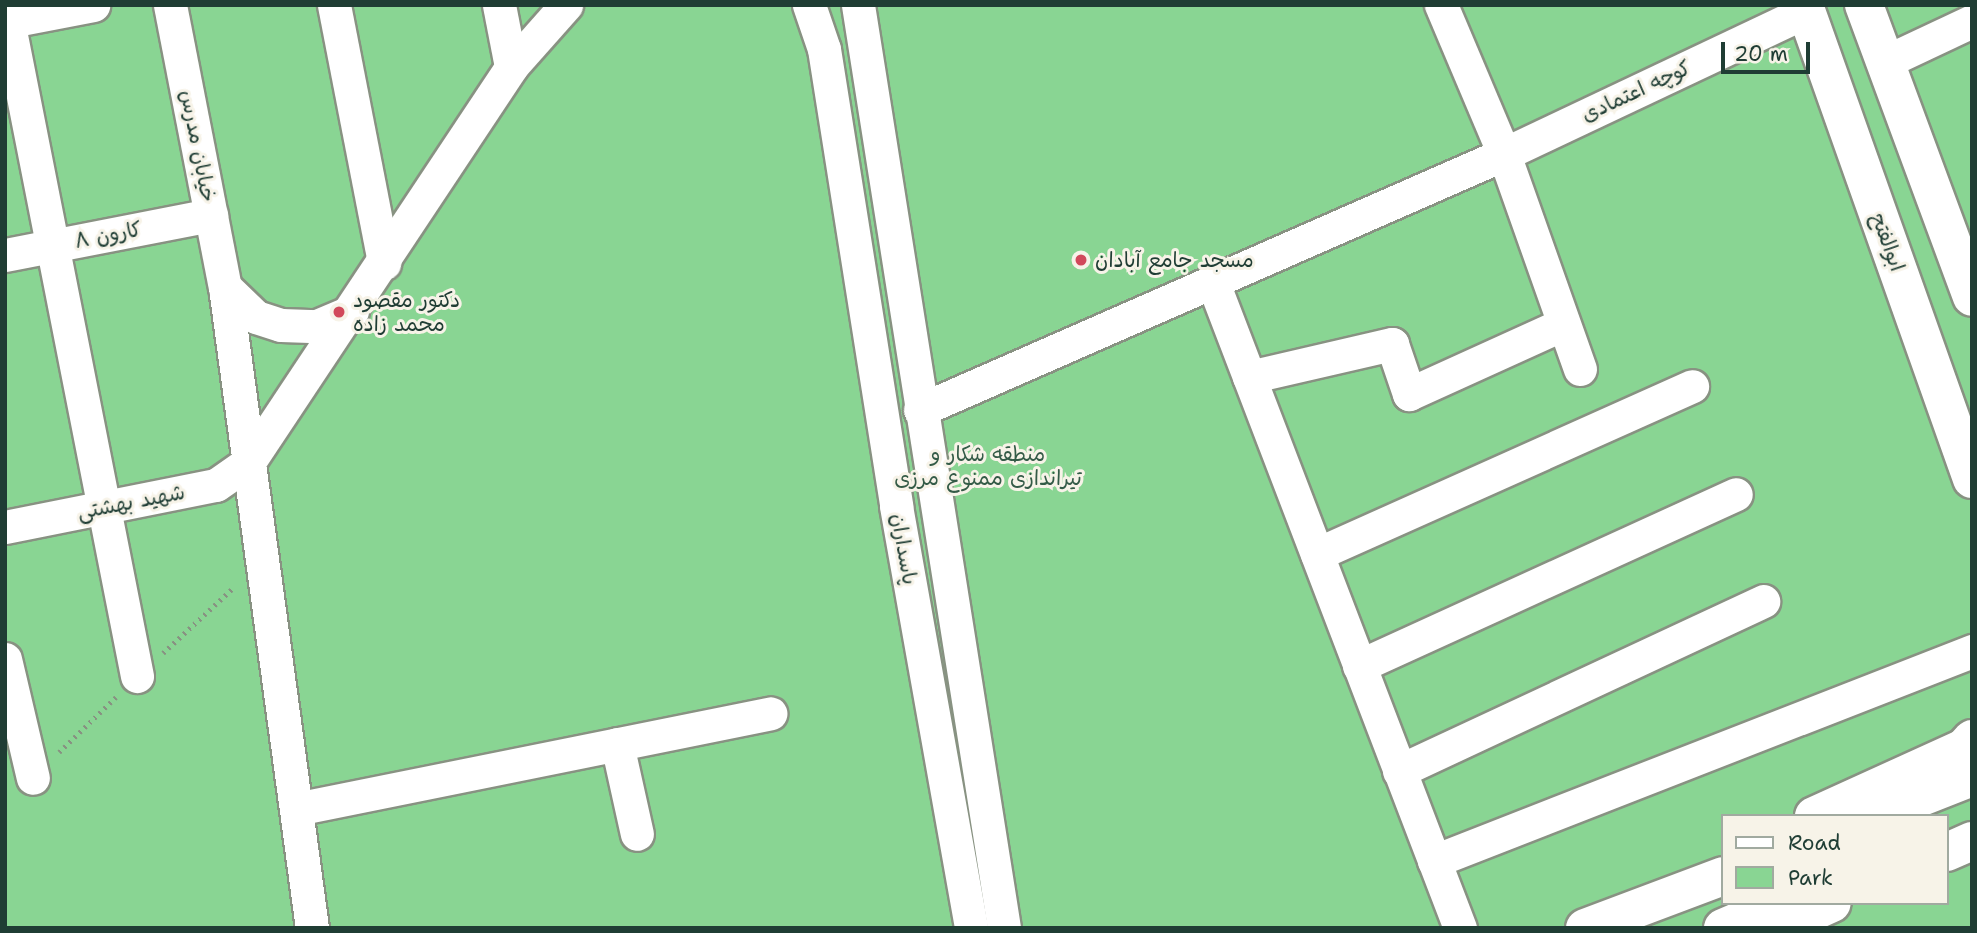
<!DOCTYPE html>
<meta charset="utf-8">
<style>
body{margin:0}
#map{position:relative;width:1977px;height:933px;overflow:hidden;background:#f2e7cf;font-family:"Shantell Sans","Playpen Sans Arabic",sans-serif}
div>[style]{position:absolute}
.green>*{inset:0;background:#89d593}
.path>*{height:4.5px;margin-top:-2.25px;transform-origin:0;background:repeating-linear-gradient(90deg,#889282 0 2px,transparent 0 7px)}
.roads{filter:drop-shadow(2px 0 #889282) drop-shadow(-2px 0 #889282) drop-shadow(0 2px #889282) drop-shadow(0 -2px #889282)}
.minor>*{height:33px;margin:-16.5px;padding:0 16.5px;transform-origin:16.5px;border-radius:16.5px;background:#fff}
.major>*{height:38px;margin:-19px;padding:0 19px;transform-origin:19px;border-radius:19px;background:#fff}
.dots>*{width:19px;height:19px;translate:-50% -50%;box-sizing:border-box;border:4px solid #f7f3e8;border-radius:50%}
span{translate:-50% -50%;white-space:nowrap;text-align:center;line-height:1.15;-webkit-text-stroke:6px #f7f3e8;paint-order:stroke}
.street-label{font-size:21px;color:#1f3d34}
.poi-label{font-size:21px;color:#1f3d34}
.left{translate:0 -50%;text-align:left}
.park-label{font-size:21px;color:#345b47}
.frame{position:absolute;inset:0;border:7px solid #1f3d34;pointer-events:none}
.legend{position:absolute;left:1721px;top:814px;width:228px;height:91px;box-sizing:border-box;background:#f7f3e8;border:2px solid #a1aaa0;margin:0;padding:9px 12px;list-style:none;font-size:21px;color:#1f3d34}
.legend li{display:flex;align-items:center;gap:14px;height:35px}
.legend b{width:35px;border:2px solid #a1aaa0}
.scale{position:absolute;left:1721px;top:42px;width:89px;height:32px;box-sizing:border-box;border:4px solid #1f3d34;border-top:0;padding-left:9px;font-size:21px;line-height:24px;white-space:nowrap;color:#1f3d34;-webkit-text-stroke:5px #f7f3e8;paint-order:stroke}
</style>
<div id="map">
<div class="green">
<div style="clip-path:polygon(evenodd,5px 5px,1972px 5px,1972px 928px,5px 928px,5px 5px,1723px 816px,1947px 816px,1947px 903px,1723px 903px,1723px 816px)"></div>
</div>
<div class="path">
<div style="left:163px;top:653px;width:96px;rotate:-42.9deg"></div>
<div style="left:59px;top:752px;width:79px;rotate:-44deg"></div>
</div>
<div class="roads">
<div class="minor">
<div style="left:5px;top:5px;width:684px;rotate:78.87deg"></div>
<div style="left:170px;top:5px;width:287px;rotate:79deg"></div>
<div style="left:225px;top:287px;width:647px;rotate:82.27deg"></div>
<div style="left:334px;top:5px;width:263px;rotate:79deg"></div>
<div style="left:499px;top:5px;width:63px;rotate:79deg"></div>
<div style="left:809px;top:5px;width:46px;rotate:71.2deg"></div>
<div style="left:824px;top:49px;width:463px;rotate:81deg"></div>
<div style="left:896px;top:506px;width:429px;rotate:79.9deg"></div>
<div style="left:858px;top:5px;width:934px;rotate:81.01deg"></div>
<div style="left:5px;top:22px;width:90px;rotate:-10.9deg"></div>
<div style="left:1885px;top:62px;width:96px;rotate:-25.2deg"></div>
<div style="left:5px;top:255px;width:210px;rotate:-11deg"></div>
<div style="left:1212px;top:280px;width:694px;rotate:69.06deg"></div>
<div style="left:225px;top:287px;width:43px;rotate:44.1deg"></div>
<div style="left:256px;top:317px;width:26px;rotate:18deg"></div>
<div style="left:281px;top:325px;width:36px;rotate:2deg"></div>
<div style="left:317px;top:326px;width:38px;rotate:-23deg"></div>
<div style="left:1580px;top:369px;width:228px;rotate:-109.5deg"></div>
<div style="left:1504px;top:154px;width:334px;rotate:-25.3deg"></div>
<div style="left:1249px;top:377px;width:147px;rotate:-13deg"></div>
<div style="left:1392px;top:344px;width:53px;rotate:71.2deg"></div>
<div style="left:1409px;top:394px;width:167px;rotate:-24.4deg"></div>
<div style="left:920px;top:410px;width:638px;rotate:-23.67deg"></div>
<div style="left:1504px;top:154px;width:162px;rotate:-112.9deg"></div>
<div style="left:5px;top:527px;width:215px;rotate:-11.3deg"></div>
<div style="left:216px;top:485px;width:40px;rotate:-34.9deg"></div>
<div style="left:249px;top:462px;width:474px;rotate:-56.4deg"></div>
<div style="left:511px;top:67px;width:83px;rotate:-48.4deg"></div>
<div style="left:1317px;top:554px;width:411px;rotate:-24.1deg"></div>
<div style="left:5px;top:659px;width:122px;rotate:76.8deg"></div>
<div style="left:1359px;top:666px;width:414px;rotate:-24.5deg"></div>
<div style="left:617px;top:744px;width:92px;rotate:77.5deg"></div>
<div style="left:1399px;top:771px;width:402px;rotate:-25deg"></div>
<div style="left:296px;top:809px;width:484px;rotate:-11.4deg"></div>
<div style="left:1434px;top:861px;width:578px;rotate:-21.32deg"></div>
</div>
<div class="major">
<div style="left:1804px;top:5px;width:503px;rotate:70.48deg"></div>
<div style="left:1864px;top:5px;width:311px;rotate:69.7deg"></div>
<div style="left:1878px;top:814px;width:101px;rotate:-21.5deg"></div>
<div style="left:1814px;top:816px;width:165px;rotate:-24.4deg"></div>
<div style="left:1964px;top:748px;width:12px;rotate:-48deg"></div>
<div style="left:1947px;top:852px;width:27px;rotate:-24deg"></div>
<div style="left:1585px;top:928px;width:147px;rotate:-20.6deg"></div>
<div style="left:1723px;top:928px;width:63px;rotate:-23.3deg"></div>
<div style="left:1777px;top:928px;width:60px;rotate:-24.4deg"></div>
</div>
</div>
<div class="dots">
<div style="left:1081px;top:260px;background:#d1495b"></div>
<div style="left:339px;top:312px;background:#d1495b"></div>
</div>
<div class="street-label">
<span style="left:1636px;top:91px;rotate:-25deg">کوچه اعتمادی</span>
<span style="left:198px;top:146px;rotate:79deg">خیابان مدرس</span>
<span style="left:108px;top:235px;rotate:-11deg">کارون ۸</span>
<span style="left:1888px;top:242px;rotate:70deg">ابوالفتح</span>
<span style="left:131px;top:502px;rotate:-11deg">شهید بهشتی</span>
<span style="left:904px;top:549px;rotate:80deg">پاسداران</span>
</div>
<div class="poi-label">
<span class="left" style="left:1095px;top:260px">مسجد جامع آبادان</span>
<span class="left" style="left:353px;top:312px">دكتور مقصود<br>محمد زاده</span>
</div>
<div class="park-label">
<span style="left:988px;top:466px">منطقه شکار و<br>تیراندازی ممنوع مرزی</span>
</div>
<div class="frame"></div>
<ul class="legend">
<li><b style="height:9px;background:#fff"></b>Road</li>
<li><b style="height:19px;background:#89d593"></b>Park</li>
</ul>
<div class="scale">20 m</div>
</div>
